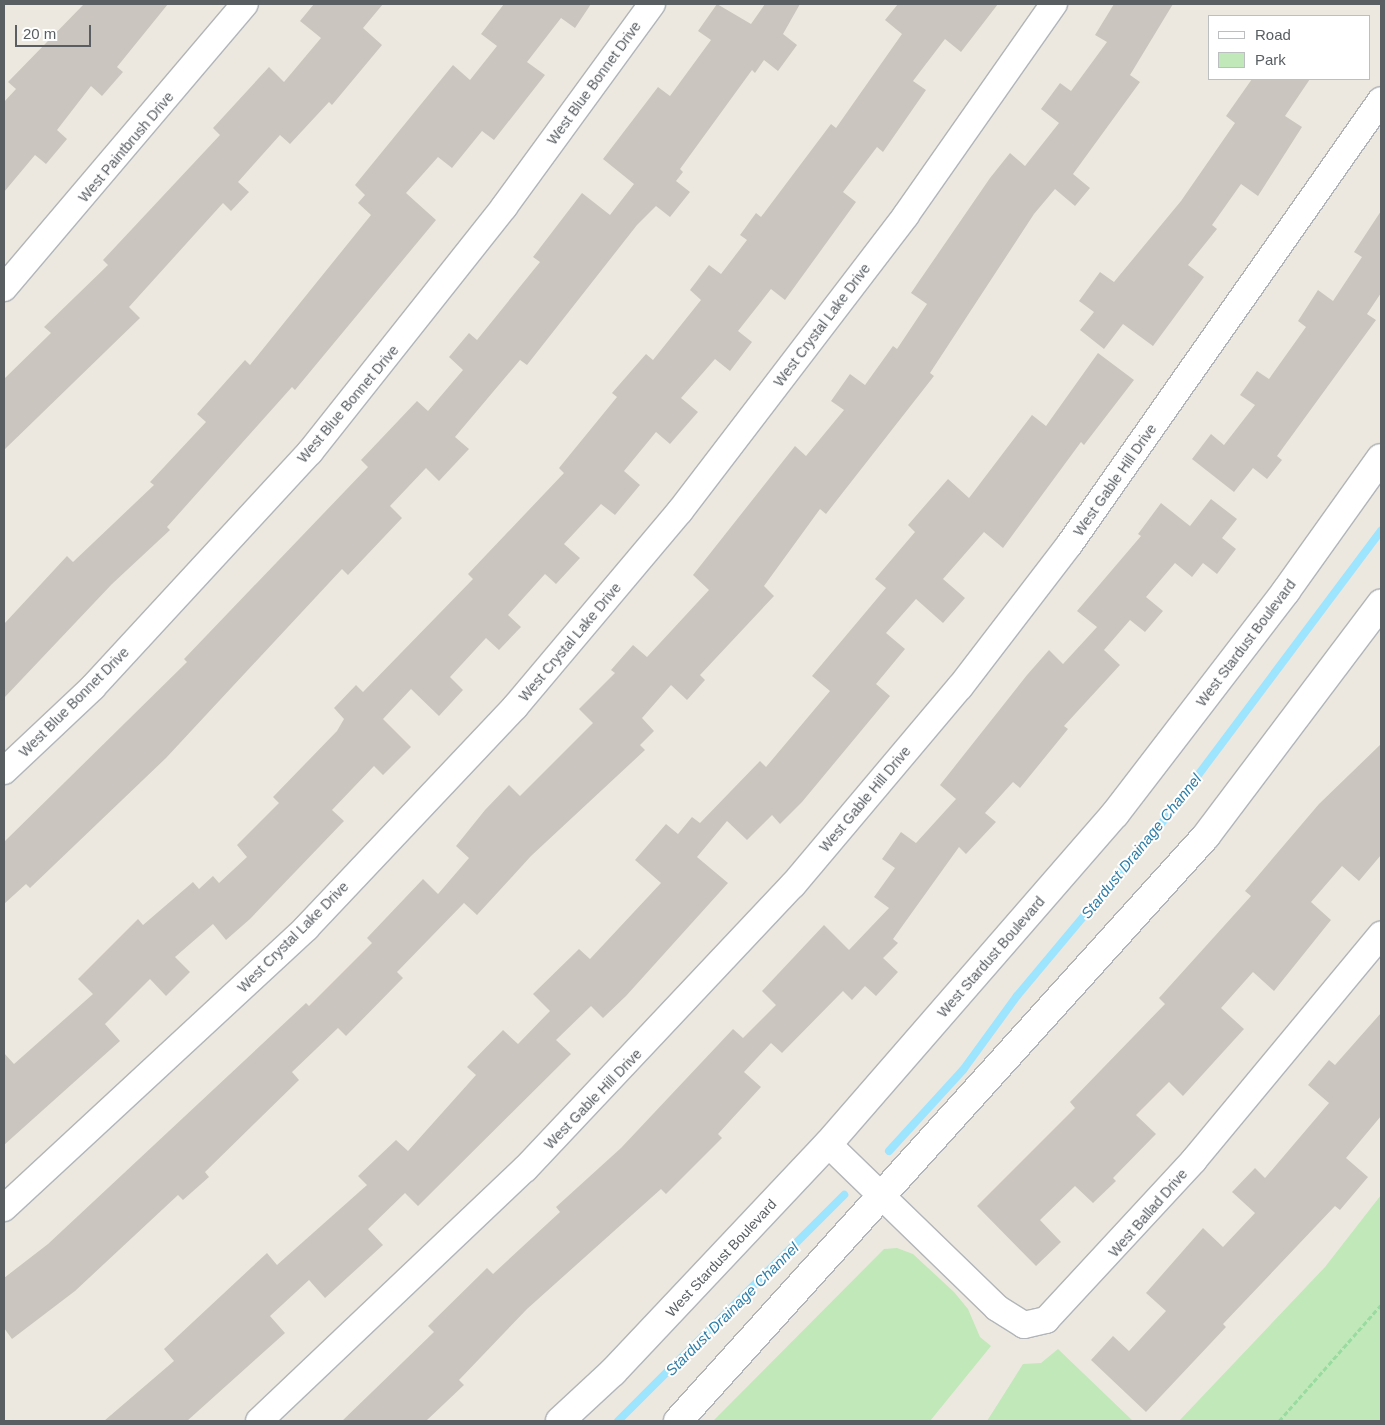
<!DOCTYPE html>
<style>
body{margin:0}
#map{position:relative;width:1385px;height:1425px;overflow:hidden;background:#ede8df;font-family:Arial,sans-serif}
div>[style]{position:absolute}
.green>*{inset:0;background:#c0e8b9}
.stream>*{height:8px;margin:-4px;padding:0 4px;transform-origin:4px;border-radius:4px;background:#9de4ff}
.building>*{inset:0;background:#cac5be}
.path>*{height:3px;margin-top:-1.5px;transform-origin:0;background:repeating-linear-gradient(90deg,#9adba1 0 5px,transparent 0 7.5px)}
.roads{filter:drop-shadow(1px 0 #b1b5b9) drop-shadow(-1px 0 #b1b5b9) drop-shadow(0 1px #b1b5b9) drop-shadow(0 -1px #b1b5b9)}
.minor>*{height:26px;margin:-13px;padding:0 13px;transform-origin:13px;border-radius:13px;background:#fff}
.tertiary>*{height:28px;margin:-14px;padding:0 14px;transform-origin:14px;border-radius:14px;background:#fff}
span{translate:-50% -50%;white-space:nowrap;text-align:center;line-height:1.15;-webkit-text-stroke:4px #fff;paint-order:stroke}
.street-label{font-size:14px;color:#585e62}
.water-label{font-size:15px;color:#2e7da7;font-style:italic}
.frame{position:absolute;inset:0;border:5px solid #585e62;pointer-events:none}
.legend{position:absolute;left:1208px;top:15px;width:162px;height:65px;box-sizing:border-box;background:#fff;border:1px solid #bcbfc0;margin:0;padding:6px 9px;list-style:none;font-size:15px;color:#585e62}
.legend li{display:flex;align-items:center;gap:10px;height:25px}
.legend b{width:25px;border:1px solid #bcbfc0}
.scale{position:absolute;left:15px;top:25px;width:76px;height:22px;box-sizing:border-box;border:2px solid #585e62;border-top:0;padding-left:6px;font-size:15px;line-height:18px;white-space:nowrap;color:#585e62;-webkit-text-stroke:4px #fff;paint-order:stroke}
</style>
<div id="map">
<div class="green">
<div style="clip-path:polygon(1381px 1195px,1381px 1421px,1179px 1421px,1325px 1267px)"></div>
<div style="clip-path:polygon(897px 1248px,913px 1254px,954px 1292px,968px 1309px,980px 1337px,991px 1346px,930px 1421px,713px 1421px,884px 1249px)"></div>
<div style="clip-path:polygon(1058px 1349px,1133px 1421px,987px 1421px,1023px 1364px,1041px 1363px)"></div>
</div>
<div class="stream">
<div style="left:889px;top:1151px;width:110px;rotate:-47.6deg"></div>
<div style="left:963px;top:1070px;width:92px;rotate:-53.9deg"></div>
<div style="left:1017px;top:996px;width:232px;rotate:-50.1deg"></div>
<div style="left:1166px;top:818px;width:359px;rotate:-53.2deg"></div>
<div style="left:618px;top:1421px;width:320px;rotate:-45deg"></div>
</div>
<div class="building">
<div style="clip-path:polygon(84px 4px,168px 4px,117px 67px,123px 72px,102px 96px,91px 86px,57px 130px,67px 139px,46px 164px,35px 155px,4px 192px,4px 102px,16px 89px,8px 82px)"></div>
<div style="clip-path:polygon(314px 4px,383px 4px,363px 28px,382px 45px,332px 105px,329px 102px,290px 144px,280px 135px,238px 182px,249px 192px,231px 211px,223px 203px,129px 307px,140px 318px,4px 450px,4px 379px,51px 333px,44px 327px,108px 265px,103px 260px,220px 135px,213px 128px,269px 67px,284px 82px,321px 38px,300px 21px)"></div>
<div style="clip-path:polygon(504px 4px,591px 4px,575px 28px,561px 18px,527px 62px,545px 75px,494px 140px,482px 131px,452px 168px,438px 157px,406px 193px,436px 220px,295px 390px,292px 387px,167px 527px,170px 530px,112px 584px,4px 698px,4px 624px,67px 556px,73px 562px,154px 485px,150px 482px,206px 422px,197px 414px,245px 360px,250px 365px,371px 215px,358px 203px,365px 195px,355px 185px,453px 65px,470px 80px,497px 46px,481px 34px)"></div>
<div style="clip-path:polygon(717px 4px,751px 24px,765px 4px,800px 4px,783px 34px,797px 45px,778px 71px,764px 60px,755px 73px,752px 70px,680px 169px,683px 172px,676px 181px,690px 192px,670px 217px,656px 206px,637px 225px,527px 365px,520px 360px,455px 437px,469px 449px,439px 481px,426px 468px,390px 506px,402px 518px,348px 575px,342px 569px,166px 758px,30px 888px,26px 884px,4px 904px,4px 842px,187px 662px,184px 659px,368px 467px,361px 460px,417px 401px,428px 411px,463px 370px,449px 357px,469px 333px,477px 340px,540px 262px,533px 257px,582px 193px,610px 215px,634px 184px,603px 159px,658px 87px,670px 96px,711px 40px,698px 31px)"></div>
<div style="clip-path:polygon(898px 4px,998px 4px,961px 52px,945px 39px,913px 81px,926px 90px,883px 152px,877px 147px,843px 192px,856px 202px,785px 300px,771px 289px,738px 331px,752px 342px,730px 371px,715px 359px,681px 398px,698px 412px,670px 444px,656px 432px,624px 471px,640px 485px,615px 515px,601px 504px,564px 544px,580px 558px,556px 584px,545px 574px,508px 615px,521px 627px,499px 650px,486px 638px,450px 677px,463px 690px,439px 716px,411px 689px,383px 719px,411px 747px,383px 775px,374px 766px,332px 810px,344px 821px,250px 919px,226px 940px,213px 924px,175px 957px,190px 972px,166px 996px,150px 979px,105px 1024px,120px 1041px,4px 1145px,4px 1053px,14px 1064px,93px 994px,78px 979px,138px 919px,143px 925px,193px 882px,199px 889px,213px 876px,219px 883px,247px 857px,237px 845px,279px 803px,273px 797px,337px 731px,344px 719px,334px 708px,356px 685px,363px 692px,473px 579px,468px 574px,564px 473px,559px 468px,617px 397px,612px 393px,646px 354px,653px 360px,701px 300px,690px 290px,709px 265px,721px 274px,747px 240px,740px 235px,756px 213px,761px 217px,831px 124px,836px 128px,902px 34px,885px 20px)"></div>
<div style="clip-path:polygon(1114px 4px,1173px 4px,1130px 75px,1140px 82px,1073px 174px,1090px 188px,1075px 206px,1055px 189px,1034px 214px,930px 373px,934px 376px,826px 514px,820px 509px,764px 586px,774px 596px,700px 675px,705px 680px,687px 700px,671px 685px,642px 718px,654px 731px,640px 745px,645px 750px,531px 856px,477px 915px,464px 903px,397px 972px,403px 978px,346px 1036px,338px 1028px,292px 1072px,299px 1080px,205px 1172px,209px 1177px,183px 1200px,178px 1195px,75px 1291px,12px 1339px,4px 1328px,4px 1278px,48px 1244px,306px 1003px,309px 1006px,372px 943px,367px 938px,423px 879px,438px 894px,469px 858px,456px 846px,485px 810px,509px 785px,520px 796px,593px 723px,579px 709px,615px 673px,611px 670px,633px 645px,647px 657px,709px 590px,693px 575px,795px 446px,806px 456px,844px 410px,831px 401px,850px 374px,865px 385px,893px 346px,897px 349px,927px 304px,911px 293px,990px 178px,1010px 153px,1025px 166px,1059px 123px,1041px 109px,1060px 83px,1071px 91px,1107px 42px,1095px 35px)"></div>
<div style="clip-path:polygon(1252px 79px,1310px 79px,1285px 116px,1302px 127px,1258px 196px,1241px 184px,1212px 225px,1217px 229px,1188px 265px,1204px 277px,1153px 346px,1123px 324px,1104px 349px,1080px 330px,1094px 312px,1079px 301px,1100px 272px,1114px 282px,1181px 201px,1235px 123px,1226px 116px)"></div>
<div style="clip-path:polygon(1381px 211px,1381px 293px,1367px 314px,1376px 320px,1277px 456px,1282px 460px,1267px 479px,1253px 468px,1234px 492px,1192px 459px,1211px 434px,1224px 445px,1255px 405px,1240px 395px,1257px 371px,1269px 379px,1306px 327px,1298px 321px,1318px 290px,1333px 301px,1362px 257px,1354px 252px)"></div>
<div style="clip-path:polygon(1098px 353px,1134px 380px,1084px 445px,1081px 442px,1003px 548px,984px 532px,943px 579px,965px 598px,943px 623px,916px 599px,886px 633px,905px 649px,876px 684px,890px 696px,802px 802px,780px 824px,772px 815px,747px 840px,727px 821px,697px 857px,728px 883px,626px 996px,603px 1018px,591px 1006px,556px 1040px,571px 1054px,418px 1206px,405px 1193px,368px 1229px,383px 1245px,325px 1298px,309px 1280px,270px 1316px,285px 1333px,187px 1421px,104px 1421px,174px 1361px,164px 1349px,267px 1253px,277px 1265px,367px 1185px,358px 1176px,396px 1140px,408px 1151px,476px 1075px,467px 1067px,503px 1030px,518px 1044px,550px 1011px,533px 994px,579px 949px,590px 959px,661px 883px,635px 860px,666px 824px,678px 834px,692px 817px,700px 823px,760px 761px,766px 767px,830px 691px,812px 676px,886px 588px,875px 579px,915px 532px,908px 525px,948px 479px,969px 498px,1032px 415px,1046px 426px)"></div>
<div style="clip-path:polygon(1211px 499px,1237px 519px,1222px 538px,1236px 549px,1217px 574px,1203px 563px,1192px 577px,1175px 563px,1146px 597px,1163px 611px,1145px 632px,1130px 620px,1104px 650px,1120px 665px,1064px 726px,1068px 729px,1020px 788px,1013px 782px,985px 813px,996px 822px,966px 854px,959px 847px,893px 939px,898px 943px,883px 958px,898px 972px,876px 996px,865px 986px,852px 1000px,843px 991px,782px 1053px,771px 1043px,744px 1072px,761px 1087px,718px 1134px,722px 1138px,666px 1194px,661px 1189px,527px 1309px,459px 1380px,464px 1385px,426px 1421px,342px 1421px,434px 1332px,428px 1326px,487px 1268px,493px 1274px,560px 1212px,556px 1207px,621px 1148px,733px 1029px,743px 1038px,776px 1005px,762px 991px,824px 925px,849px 950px,889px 908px,874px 897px,895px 868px,882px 859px,901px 832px,916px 843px,956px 799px,940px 785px,1027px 675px,1049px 650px,1063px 664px,1097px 627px,1077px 611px,1141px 536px,1138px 534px,1161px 503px,1190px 526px)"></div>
<div style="clip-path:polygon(1381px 744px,1381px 855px,1359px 881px,1342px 866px,1311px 902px,1331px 920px,1274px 991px,1253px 972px,1221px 1008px,1244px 1029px,1183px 1096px,1169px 1082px,1136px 1115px,1156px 1134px,1113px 1178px,1116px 1181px,1093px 1203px,1075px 1186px,1040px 1220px,1061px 1242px,1036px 1266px,977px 1206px,1075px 1108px,1070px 1102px,1165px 1004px,1159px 998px,1251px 896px,1245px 891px,1319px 804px)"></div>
<div style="clip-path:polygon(1381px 1013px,1381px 1116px,1346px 1158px,1368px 1177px,1340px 1210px,1335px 1206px,1223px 1324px,1226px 1327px,1146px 1412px,1091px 1360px,1113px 1336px,1129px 1351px,1166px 1311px,1146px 1293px,1203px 1228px,1223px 1247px,1255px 1213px,1232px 1192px,1255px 1168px,1265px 1178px,1329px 1103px,1308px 1085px,1329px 1060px,1335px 1065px)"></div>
</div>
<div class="path">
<div style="left:1279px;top:1421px;width:154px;rotate:-48.7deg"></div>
</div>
<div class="roads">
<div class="minor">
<div style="left:4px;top:288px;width:372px;rotate:-49.7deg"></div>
<div style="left:4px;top:771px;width:122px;rotate:-43.3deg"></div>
<div style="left:93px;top:687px;width:320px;rotate:-47.3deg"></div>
<div style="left:310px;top:452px;width:313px;rotate:-51.6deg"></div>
<div style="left:504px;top:207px;width:251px;rotate:-53.9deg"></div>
<div style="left:828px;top:1144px;width:235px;rotate:44.1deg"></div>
<div style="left:997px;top:1308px;width:32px;rotate:32deg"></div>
<div style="left:1024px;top:1325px;width:23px;rotate:-13deg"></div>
<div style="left:1046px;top:1320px;width:218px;rotate:-47.2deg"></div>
<div style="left:1194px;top:1160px;width:293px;rotate:-50.3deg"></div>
<div style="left:4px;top:1208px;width:412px;rotate:-42.8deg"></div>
<div style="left:306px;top:928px;width:304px;rotate:-46.6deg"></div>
<div style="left:515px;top:707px;width:256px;rotate:-49.9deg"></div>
<div style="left:680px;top:511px;width:372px;rotate:-52.6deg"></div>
<div style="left:906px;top:215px;width:258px;rotate:-55deg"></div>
<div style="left:259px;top:1421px;width:366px;rotate:-43.5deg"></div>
<div style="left:525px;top:1169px;width:390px;rotate:-46.7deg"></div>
<div style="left:793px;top:885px;width:259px;rotate:-49.9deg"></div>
<div style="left:960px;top:687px;width:179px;rotate:-52.5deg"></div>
<div style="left:1069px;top:545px;width:543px;rotate:-54.96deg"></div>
</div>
<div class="tertiary">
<div style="left:560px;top:1421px;width:72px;rotate:-42.8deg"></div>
<div style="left:613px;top:1372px;width:313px;rotate:-46.7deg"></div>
<div style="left:828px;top:1144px;width:437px;rotate:-49deg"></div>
<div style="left:1115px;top:814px;width:281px;rotate:-52.5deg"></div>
<div style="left:1286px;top:591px;width:163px;rotate:-54.5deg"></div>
<div style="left:678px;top:1421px;width:788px;rotate:-47.93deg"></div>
<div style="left:1206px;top:836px;width:291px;rotate:-53deg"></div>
</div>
</div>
<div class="street-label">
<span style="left:594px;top:83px;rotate:-54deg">West Blue Bonnet Drive</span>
<span style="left:126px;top:147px;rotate:-50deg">West Paintbrush Drive</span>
<span style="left:822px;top:325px;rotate:-53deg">West Crystal Lake Drive</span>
<span style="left:348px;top:404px;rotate:-50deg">West Blue Bonnet Drive</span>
<span style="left:1115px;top:480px;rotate:-55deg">West Gable Hill Drive</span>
<span style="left:570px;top:642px;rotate:-50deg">West Crystal Lake Drive</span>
<span style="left:1246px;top:643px;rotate:-53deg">West Stardust Boulevard</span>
<span style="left:74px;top:702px;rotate:-45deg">West Blue Bonnet Drive</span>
<span style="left:865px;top:799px;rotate:-50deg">West Gable Hill Drive</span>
<span style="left:293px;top:937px;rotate:-45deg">West Crystal Lake Drive</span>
<span style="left:991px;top:957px;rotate:-49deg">West Stardust Boulevard</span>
<span style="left:593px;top:1099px;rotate:-46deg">West Gable Hill Drive</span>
<span style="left:1148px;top:1213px;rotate:-49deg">West Ballad Drive</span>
<span style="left:721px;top:1258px;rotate:-47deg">West Stardust Boulevard</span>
</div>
<div class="water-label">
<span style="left:1141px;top:846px;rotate:-51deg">Stardust Drainage Channel</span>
<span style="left:732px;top:1309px;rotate:-45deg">Stardust Drainage Channel</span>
</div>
<div class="frame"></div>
<ul class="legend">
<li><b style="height:6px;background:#fff"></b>Road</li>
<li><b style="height:14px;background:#c0e8b9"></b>Park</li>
</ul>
<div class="scale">20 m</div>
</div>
